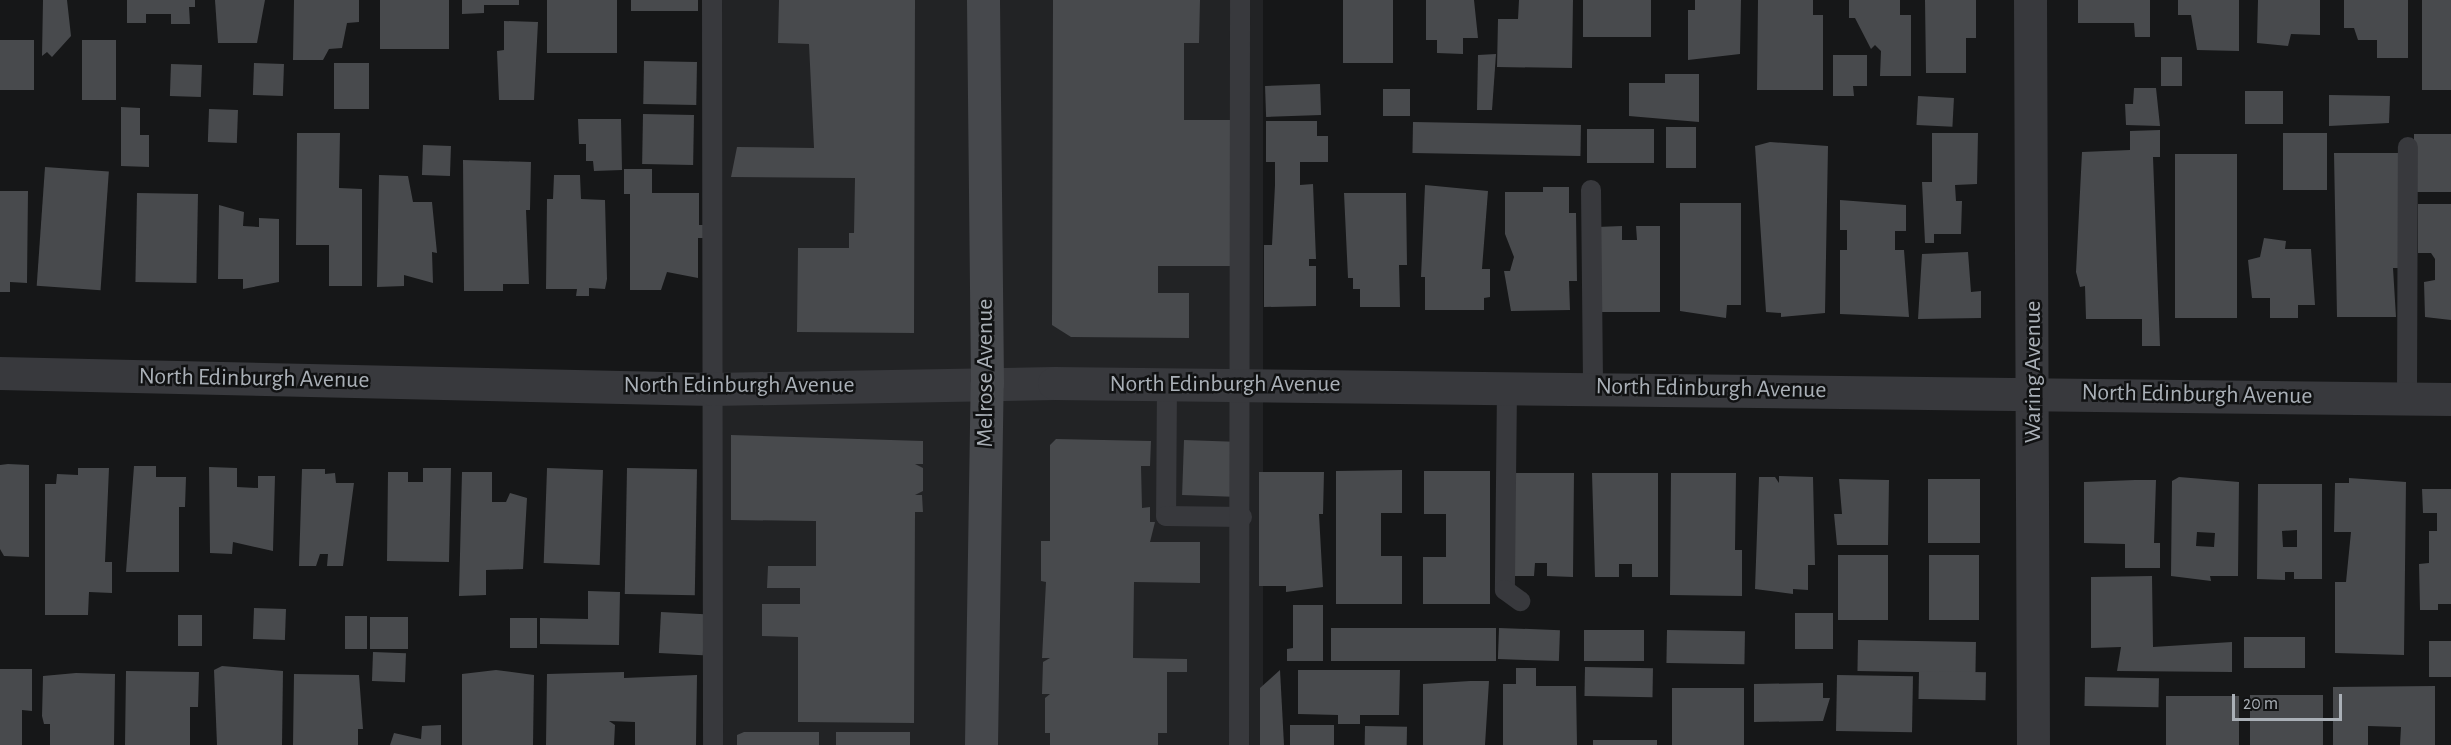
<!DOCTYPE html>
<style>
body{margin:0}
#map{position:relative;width:2451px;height:745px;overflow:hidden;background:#161718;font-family:"Alegreya Sans",sans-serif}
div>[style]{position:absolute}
.built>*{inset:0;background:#222325;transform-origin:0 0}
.building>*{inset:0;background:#484a4d;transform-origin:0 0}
.lane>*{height:20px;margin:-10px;padding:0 10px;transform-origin:10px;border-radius:10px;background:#38393d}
.street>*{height:33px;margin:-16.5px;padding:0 16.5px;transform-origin:16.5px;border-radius:16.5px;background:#38393d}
.secondary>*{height:33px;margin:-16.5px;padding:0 16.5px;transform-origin:16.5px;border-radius:16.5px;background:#46484c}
span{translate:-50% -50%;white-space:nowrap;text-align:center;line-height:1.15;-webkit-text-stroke:5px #111213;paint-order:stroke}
.street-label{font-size:24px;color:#aab0b7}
.scale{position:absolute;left:2232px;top:694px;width:110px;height:27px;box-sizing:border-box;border:3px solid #aab0b7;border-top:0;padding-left:8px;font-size:18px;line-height:21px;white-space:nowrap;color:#aab0b7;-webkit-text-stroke:4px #111213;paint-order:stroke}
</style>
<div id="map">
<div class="built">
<div style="left:709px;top:0;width:554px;height:745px"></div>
</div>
<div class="building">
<div style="clip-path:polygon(43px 0,67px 0,71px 36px,52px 57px,47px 52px,42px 56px)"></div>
<div style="clip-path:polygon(127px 0,195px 0,195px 7px,189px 7px,190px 24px,171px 24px,171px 14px,146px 14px,146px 23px,127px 23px)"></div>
<div style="clip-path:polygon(215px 0,265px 0,257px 43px,218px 43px)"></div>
<div style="clip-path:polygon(294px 0,359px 0,359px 22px,347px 23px,342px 48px,329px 49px,323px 60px,293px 60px)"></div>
<div style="left:380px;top:0;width:69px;height:49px"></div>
<div style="clip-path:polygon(462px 0,519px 0,519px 5px,484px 5px,484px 13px,462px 14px)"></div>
<div style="left:547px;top:0;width:70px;height:53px"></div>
<div style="left:631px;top:0;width:67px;height:11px"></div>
<div style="clip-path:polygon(779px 0,915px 0,914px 333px,797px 332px,798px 248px,849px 248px,849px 233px,854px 233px,855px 178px,731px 177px,737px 147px,814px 148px,809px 44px,778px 43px)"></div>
<div style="clip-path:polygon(1053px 0,1200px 0,1199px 43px,1184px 43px,1184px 120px,1234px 120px,1233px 266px,1158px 266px,1158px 293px,1189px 293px,1189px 338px,1071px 337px,1052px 325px)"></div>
<div style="left:1343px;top:0;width:50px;height:63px"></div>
<div style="clip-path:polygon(1426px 0,1474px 0,1478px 38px,1463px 38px,1463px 54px,1437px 53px,1437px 40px,1426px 40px)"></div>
<div style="clip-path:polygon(1519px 0,1573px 0,1572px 68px,1497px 67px,1498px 19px,1518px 19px)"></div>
<div style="left:1583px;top:0;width:68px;height:37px"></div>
<div style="clip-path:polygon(1695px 0,1741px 0,1740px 54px,1688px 60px,1688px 10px,1695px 10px)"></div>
<div style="clip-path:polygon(1758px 0,1813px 0,1813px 15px,1823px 15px,1823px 90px,1757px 90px)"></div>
<div style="clip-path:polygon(1849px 0,1900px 0,1900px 15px,1911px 15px,1911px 76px,1880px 76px,1881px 51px,1875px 45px,1871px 49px,1855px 18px,1849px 18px)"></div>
<div style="clip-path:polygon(1925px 0,1976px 0,1976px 38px,1966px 38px,1966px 73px,1926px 73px)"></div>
<div style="clip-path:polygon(2078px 0,2150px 0,2150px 37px,2135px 37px,2134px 23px,2078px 23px)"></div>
<div style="clip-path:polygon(2178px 0,2239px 0,2239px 51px,2197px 50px,2191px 15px,2178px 15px)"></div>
<div style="clip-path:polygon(2258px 0,2320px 0,2320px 35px,2291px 34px,2288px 46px,2257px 43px)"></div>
<div style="clip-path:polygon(2344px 0,2408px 0,2408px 58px,2377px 58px,2377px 40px,2358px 40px,2354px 28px,2344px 28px)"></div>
<div style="left:2422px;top:0;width:29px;height:90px"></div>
<div style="clip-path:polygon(504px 21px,538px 22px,534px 100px,499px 100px,497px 51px,504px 50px)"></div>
<div style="left:34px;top:40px;width:50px;height:34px;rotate:90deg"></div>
<div style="left:82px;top:40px;width:34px;height:60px"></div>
<div style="clip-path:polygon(1496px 54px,1492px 110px,1477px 110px,1478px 55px)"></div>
<div style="clip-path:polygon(1833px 55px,1867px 55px,1867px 86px,1853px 86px,1854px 96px,1833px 96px)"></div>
<div style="left:2161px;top:57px;width:21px;height:29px"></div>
<div style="left:644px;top:61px;width:53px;height:43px;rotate:1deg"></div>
<div style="left:254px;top:63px;width:30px;height:32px;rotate:2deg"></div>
<div style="left:334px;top:63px;width:35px;height:46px"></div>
<div style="left:171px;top:64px;width:31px;height:32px;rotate:2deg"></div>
<div style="clip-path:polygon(1665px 74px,1699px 74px,1699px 122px,1629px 116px,1629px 83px,1665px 83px)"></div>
<div style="left:1320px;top:84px;width:31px;height:55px;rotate:88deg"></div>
<div style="clip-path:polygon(2134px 88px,2156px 88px,2160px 126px,2126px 125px,2125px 104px,2133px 104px)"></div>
<div style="left:1383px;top:89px;width:27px;height:27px"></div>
<div style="left:2245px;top:91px;width:38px;height:33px"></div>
<div style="clip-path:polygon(2329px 95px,2390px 96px,2389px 123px,2329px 126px)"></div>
<div style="left:1918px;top:96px;width:36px;height:29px;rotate:3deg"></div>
<div style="clip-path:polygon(121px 107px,140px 108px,140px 135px,149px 135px,149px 167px,121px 166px)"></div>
<div style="left:209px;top:109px;width:29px;height:33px;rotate:2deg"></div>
<div style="left:643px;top:114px;width:51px;height:50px;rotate:1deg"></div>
<div style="clip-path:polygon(578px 119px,621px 119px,622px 170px,594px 171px,593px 161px,586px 161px,586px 144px,579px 144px)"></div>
<div style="clip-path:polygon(1266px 121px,1317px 121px,1317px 136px,1328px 136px,1328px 162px,1300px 162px,1300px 185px,1313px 184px,1316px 259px,1309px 259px,1309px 266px,1316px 266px,1316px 306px,1264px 307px,1264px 245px,1272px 245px,1275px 185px,1275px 162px,1266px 162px)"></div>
<div style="left:1413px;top:122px;width:168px;height:31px;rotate:1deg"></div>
<div style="left:1666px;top:127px;width:30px;height:41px"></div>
<div style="left:1654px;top:129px;width:34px;height:67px;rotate:90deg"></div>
<div style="clip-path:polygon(2160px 130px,2160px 157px,2153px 157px,2160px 346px,2142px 346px,2142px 319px,2086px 319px,2085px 286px,2080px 287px,2076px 272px,2082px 152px,2130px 150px,2130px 131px)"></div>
<div style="clip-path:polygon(297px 133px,340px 133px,339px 188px,362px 189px,362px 286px,329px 286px,329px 245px,296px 245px)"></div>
<div style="clip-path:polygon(1932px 133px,1978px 133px,1977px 184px,1955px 185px,1956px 201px,1962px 201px,1961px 234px,1934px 234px,1934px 243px,1925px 243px,1922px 182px,1932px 182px)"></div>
<div style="left:2283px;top:133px;width:44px;height:57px"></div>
<div style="left:2414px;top:134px;width:37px;height:58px"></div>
<div style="clip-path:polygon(1770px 142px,1828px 146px,1825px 313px,1781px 317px,1781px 313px,1766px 312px,1755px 146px)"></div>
<div style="left:423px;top:145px;width:28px;height:30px;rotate:2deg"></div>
<div style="clip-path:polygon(2334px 153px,2403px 153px,2401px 268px,2393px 268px,2396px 317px,2337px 317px)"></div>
<div style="left:2175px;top:154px;width:62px;height:164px"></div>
<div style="clip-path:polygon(463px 160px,531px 162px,530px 210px,526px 210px,529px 284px,503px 284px,503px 291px,464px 291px)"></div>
<div style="left:45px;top:167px;width:64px;height:119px;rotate:4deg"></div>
<div style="clip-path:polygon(624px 169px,652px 169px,652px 193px,699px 193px,699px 225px,705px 225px,705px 238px,698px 238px,698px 278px,667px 272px,661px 290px,630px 290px,630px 194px,624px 194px)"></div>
<div style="clip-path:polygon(379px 175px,408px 176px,413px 202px,432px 202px,437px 253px,432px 252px,433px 283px,404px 275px,404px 286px,377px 287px)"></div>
<div style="clip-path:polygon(554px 175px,580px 175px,581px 199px,605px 200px,607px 279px,605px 289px,589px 288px,589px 296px,576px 296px,577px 289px,546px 289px,547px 199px,553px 199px)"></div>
<div style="clip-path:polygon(1425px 185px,1488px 191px,1482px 269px,1490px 269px,1490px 297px,1484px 298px,1484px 310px,1425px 310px,1425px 277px,1421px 277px)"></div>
<div style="clip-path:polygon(1543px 187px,1569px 187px,1569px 213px,1576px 213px,1577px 281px,1569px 281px,1570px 310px,1511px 311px,1504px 271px,1510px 271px,1514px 257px,1505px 234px,1505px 192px,1543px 192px)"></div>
<div style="clip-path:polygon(0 191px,28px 191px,27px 283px,10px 282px,10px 292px,0 292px)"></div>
<div style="left:137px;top:193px;width:61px;height:89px;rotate:1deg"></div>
<div style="clip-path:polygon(1344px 193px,1406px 193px,1407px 265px,1399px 265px,1400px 307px,1360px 307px,1360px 289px,1353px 289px,1353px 278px,1348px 278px)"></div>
<div style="clip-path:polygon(1840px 200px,1906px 205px,1906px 231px,1895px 231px,1895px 250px,1904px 250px,1909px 317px,1840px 314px,1840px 250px,1847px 250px,1847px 230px,1840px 230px)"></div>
<div style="clip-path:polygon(1680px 203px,1741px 203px,1741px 305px,1727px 305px,1726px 318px,1680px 311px)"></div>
<div style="clip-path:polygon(2418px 204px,2451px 204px,2451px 320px,2425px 317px,2424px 282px,2435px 280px,2435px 259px,2431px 253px,2418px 253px)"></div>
<div style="clip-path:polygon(219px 205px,244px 212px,243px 226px,259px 227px,259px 218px,279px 219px,279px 282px,243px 289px,243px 279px,218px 279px)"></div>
<div style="clip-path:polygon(1622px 226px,1622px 240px,1637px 240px,1636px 226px,1660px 226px,1660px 312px,1598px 312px,1597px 227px)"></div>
<div style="clip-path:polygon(2264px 238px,2286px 241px,2285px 249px,2311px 249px,2315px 305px,2298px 305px,2298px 318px,2270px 318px,2270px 298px,2252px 298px,2248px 260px,2260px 257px)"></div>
<div style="clip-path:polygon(1968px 252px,1971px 292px,1981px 291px,1981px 318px,1918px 319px,1922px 254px)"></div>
<div style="clip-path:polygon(731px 435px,923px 441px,923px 464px,915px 464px,923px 468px,923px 491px,915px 495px,922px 495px,923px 512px,915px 512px,914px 723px,798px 722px,798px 637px,762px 636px,762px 604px,800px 604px,800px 588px,767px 588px,768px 566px,816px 566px,816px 521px,731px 520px)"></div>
<div style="clip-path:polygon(1056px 439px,1151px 441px,1150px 466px,1141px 466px,1142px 508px,1150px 507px,1150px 522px,1155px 522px,1150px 542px,1200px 542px,1200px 583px,1134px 582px,1133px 658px,1187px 659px,1187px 672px,1167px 672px,1167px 733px,1158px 733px,1158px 745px,1050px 745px,1050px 733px,1045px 733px,1045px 698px,1050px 694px,1042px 694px,1043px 662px,1050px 658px,1042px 658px,1046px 582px,1041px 581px,1041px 541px,1050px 541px,1050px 445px)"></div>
<div style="left:1184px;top:440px;width:50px;height:55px;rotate:2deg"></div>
<div style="clip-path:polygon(8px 464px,29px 465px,29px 557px,4px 556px,0 549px,0 465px)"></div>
<div style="clip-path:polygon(134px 466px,156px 466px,156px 477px,186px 477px,185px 507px,179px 507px,179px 572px,126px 572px)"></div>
<div style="clip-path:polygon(209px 467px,237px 468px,237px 487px,258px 488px,258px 476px,275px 476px,273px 551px,233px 542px,232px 554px,210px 553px)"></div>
<div style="clip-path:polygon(78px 468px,109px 468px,105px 562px,112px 562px,112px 593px,89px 592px,88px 615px,45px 615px,45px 484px,56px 484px,57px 474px,78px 475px)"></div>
<div style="clip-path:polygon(423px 468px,451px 468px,449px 562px,387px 561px,388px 472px,408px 472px,408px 482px,423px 482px)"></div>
<div style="left:627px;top:468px;width:70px;height:126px;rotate:1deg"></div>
<div style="clip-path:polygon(302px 469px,325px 469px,325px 474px,335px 473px,336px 483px,354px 483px,343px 566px,327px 566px,328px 554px,320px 554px,316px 566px,299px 566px)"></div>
<div style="left:603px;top:470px;width:95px;height:56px;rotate:92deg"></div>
<div style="clip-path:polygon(1402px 470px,1402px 513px,1381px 513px,1381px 556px,1402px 556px,1402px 604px,1336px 604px,1336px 471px)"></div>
<div style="clip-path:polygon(1424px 471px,1490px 471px,1490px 604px,1423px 604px,1423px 557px,1446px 557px,1446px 514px,1424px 514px)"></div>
<div style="clip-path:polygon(462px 472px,492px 472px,492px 502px,506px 502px,510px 493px,527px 498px,523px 569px,486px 570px,486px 595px,459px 596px)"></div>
<div style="clip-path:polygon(1259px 472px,1324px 472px,1323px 514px,1319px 514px,1323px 587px,1286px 592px,1286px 586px,1259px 586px)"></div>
<div style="clip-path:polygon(1509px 473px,1574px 473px,1573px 577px,1547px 576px,1547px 563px,1535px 563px,1534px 576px,1510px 576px)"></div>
<div style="clip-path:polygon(1592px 473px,1658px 473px,1658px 577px,1632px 577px,1632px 564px,1619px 564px,1619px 577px,1595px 577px)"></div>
<div style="clip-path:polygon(1671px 473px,1736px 473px,1735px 550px,1742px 550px,1742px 596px,1670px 595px)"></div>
<div style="clip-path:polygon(1779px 476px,1813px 477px,1815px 565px,1808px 565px,1808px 590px,1793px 589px,1793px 594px,1755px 589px,1759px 477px,1775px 477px,1779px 483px)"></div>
<div style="clip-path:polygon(evenodd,2179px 477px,2239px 482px,2238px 576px,2210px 576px,2211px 581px,2171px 576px,2172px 481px,2179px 477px,2197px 532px,2215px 533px,2214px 547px,2196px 546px,2197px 532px)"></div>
<div style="clip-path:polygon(2349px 478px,2406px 482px,2404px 655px,2335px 653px,2335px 582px,2346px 582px,2351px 532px,2334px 532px,2335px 483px,2349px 483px)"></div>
<div style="clip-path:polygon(1839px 479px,1889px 480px,1888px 545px,1837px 545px,1834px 514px,1842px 514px)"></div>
<div style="left:1928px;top:479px;width:52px;height:64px"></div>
<div style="clip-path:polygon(2135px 480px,2156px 480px,2154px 543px,2160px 543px,2160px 568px,2125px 568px,2125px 544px,2084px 543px,2084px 482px)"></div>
<div style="clip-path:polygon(evenodd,2258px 484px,2322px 484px,2322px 579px,2294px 579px,2294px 572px,2285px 572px,2285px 580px,2257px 579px,2258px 484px,2297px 530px,2297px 547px,2283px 547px,2282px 531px,2297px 530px)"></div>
<div style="clip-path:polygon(2422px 489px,2451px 489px,2451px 604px,2438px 604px,2438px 610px,2420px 610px,2419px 564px,2429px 563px,2429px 531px,2437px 531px,2437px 513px,2423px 513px)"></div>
<div style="left:1888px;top:555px;width:65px;height:50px;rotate:90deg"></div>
<div style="left:1929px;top:555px;width:50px;height:65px"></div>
<div style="clip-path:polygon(2152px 576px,2153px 647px,2232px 642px,2232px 672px,2117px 671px,2121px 647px,2091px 648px,2091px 577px)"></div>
<div style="clip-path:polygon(588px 591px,620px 592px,619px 645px,540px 644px,540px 618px,588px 619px)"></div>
<div style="clip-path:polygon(1293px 605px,1323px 605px,1323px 661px,1287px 661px,1287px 649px,1293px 648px)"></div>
<div style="left:254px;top:608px;width:32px;height:31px;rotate:2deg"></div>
<div style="left:661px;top:612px;width:44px;height:41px;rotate:3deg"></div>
<div style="left:1833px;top:613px;width:36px;height:38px;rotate:90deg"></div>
<div style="left:178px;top:615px;width:24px;height:31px"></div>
<div style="left:345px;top:616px;width:22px;height:33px"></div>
<div style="left:370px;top:617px;width:38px;height:32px"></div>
<div style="left:537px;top:618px;width:30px;height:27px;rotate:90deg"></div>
<div style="left:1331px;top:628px;width:165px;height:33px"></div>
<div style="left:1499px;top:628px;width:61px;height:31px;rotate:2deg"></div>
<div style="left:1584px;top:630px;width:60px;height:31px"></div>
<div style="left:1667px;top:630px;width:78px;height:33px;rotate:1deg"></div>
<div style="left:2244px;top:637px;width:61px;height:31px"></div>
<div style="left:1858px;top:640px;width:118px;height:31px;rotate:1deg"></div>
<div style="left:2429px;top:641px;width:22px;height:36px"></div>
<div style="left:373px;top:652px;width:33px;height:29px;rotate:2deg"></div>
<div style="clip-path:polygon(222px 666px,283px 671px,282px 745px,217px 745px,214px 670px)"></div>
<div style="left:1585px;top:667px;width:68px;height:29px;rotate:1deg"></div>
<div style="clip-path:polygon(1516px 668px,1536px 668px,1536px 686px,1576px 686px,1577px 745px,1503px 745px,1503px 684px,1516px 684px)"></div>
<div style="clip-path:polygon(0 669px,32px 669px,32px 711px,22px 710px,22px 745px,0 745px)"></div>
<div style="clip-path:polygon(496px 670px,534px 675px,533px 745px,462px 745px,462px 674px)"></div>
<div style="clip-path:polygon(1280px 670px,1284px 745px,1260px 745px,1260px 688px)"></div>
<div style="clip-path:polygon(1298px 670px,1400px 670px,1399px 715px,1360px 715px,1360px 724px,1338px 724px,1338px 715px,1298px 714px)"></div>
<div style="clip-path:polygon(126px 671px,199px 672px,198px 707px,190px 707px,190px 745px,125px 745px)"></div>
<div style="left:1919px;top:671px;width:67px;height:28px;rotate:1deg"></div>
<div style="clip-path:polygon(624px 672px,624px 678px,697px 675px,696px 745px,635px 745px,635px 722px,609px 721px,615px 725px,614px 745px,546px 745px,547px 674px)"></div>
<div style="clip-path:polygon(76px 673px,115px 674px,114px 745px,50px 745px,50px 724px,44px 724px,42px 716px,43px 676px)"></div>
<div style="clip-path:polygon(294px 674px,359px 675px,363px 729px,358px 729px,358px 745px,293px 745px)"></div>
<div style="left:1837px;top:675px;width:76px;height:56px;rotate:1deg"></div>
<div style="left:2085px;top:677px;width:74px;height:29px;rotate:1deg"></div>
<div style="clip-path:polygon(1470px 681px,1489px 681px,1485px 745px,1423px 745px,1423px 684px)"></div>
<div style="clip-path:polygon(1823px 683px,1823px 698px,1830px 698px,1823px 721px,1754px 722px,1754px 684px)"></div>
<div style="clip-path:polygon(2435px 686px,2435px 745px,2400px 745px,2401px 727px,2368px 726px,2368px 745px,2333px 745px,2333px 687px)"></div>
<div style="left:1672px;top:688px;width:72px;height:57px"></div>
<div style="left:2250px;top:695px;width:73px;height:50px"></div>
<div style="left:2166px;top:696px;width:73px;height:49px"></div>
<div style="clip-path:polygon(441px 725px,441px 745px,390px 745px,394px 733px,421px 739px,422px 726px)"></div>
<div style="left:1290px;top:725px;width:44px;height:20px"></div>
<div style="left:1365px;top:726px;width:42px;height:19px;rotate:1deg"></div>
<div style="clip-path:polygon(744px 732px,819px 732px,819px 745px,737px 745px,737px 735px)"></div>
<div style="left:836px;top:732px;width:74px;height:13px"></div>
<div style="left:1593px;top:740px;width:64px;height:5px"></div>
</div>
<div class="lane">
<div style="left:712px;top:0;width:745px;rotate:89.92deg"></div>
<div style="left:1591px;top:190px;width:198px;rotate:89.4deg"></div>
<div style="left:1167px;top:384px;width:132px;rotate:90.4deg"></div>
<div style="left:1166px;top:516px;width:76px;rotate:0.8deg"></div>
<div style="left:1507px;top:387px;width:203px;rotate:90.6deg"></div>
<div style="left:1505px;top:590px;width:19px;rotate:36deg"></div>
<div style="left:2407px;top:398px;width:251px;rotate:-89.8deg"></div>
<div style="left:1239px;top:745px;width:745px;rotate:-89.92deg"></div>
</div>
<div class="street">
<div style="left:2030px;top:0;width:745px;rotate:89.77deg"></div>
<div style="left:0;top:373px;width:712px;rotate:1.29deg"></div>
<div style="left:712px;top:389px;width:342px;rotate:-1deg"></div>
<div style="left:1054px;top:383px;width:1397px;rotate:0.66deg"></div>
</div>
<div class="secondary">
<div style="left:981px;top:745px;width:362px;rotate:-89.1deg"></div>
<div style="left:987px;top:383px;width:383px;rotate:-90.6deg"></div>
</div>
<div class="street-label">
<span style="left:2034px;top:372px;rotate:-90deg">Waring Avenue</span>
<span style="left:986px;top:373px;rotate:-90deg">Melrose Avenue</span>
<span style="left:254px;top:379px;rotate:1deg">North Edinburgh Avenue</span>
<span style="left:1225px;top:385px">North Edinburgh Avenue</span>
<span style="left:739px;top:386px">North Edinburgh Avenue</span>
<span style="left:1711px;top:389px;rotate:1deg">North Edinburgh Avenue</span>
<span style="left:2197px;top:395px;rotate:1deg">North Edinburgh Avenue</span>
</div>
<div class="scale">20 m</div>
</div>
